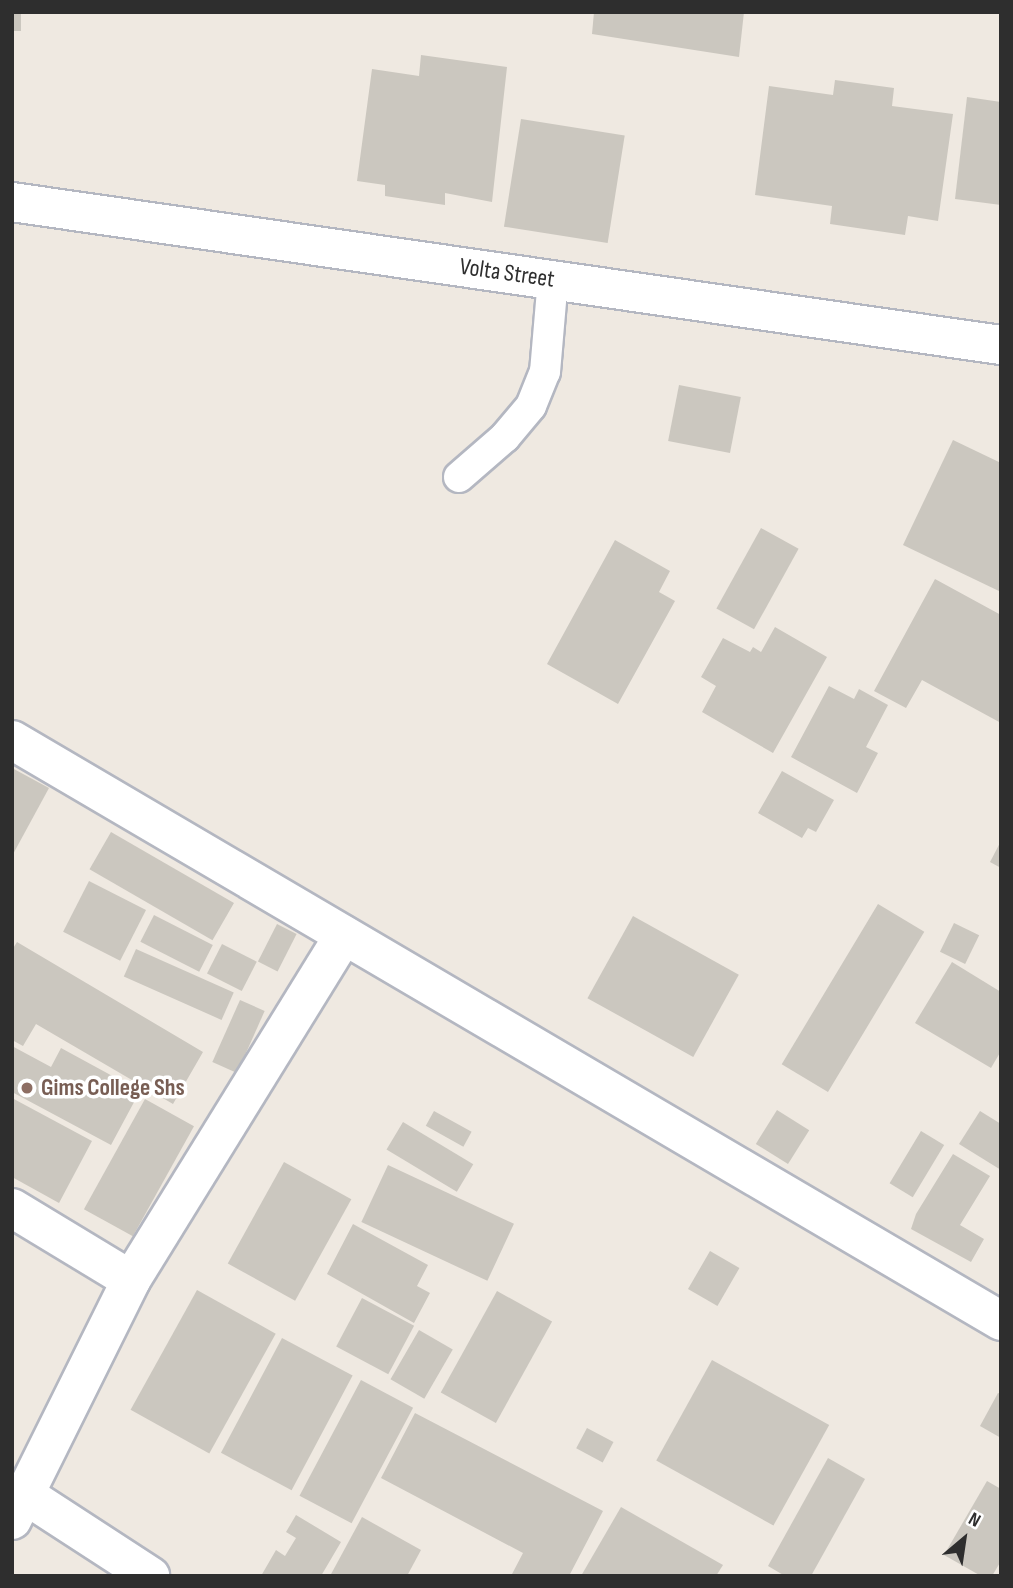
<!DOCTYPE html>
<style>
body{margin:0}
#map{position:relative;width:1013px;height:1588px;overflow:hidden;background:#efe9e1;font-family:"Sofia Sans Condensed",sans-serif}
div>[style]{position:absolute}
.building>*{inset:0;background:#cbc7bf;transform-origin:0 0}
.roads{filter:drop-shadow(2px 0 #b4b7c1) drop-shadow(-2px 0 #b4b7c1) drop-shadow(0 2px #b4b7c1) drop-shadow(0 -2px #b4b7c1)}
.service>*{height:30px;margin:-15px;padding:0 15px;transform-origin:15px;border-radius:15px;background:#fff}
.minor>*{height:38px;margin:-19px;padding:0 19px;transform-origin:19px;border-radius:19px;background:#fff}
.tertiary>*{height:38px;margin:-19px;padding:0 19px;transform-origin:19px;border-radius:19px;background:#fff}
.dots>*{width:19px;height:19px;translate:-50% -50%;box-sizing:border-box;border:4px solid #fff;border-radius:50%}
span{translate:-50% -50%;white-space:nowrap;text-align:center;line-height:1.15;-webkit-text-stroke:7px #fff;paint-order:stroke}
.street-label{font-size:24px;color:#2e2e2e}
.education-label{font-size:24px;color:#785e54;font-weight:700}
.left{translate:0 -50%;text-align:left}
.frame{position:absolute;inset:0;border:14px solid #2e2e2e;pointer-events:none}
.north{position:absolute;left:929px;top:1504px;width:70px;height:70px;-webkit-text-stroke:5px #fff;paint-order:stroke;rotate:29deg;font-size:19px;font-weight:700;line-height:28px;text-align:center;color:#2e2e2e}
.north::after{content:'';display:block;margin:auto;width:24px;height:32px;background:#2e2e2e;clip-path:polygon(50% 0,100% 100%,50% 72%,0 100%)}
</style>
<div id="map">
<div class="building">
<div style="left:12px;top:12px;width:9px;height:19px"></div>
<div style="clip-path:polygon(594px 12px,744px 12px,739px 57px,592px 34px)"></div>
<div style="clip-path:polygon(421px 55px,507px 67px,492px 202px,445px 193px,445px 205px,385px 196px,385px 185px,357px 181px,372px 69px,419px 76px)"></div>
<div style="clip-path:polygon(835px 80px,894px 88px,892px 106px,953px 114px,938px 221px,908px 216px,905px 235px,830px 224px,832px 206px,755px 195px,769px 86px,833px 95px)"></div>
<div style="clip-path:polygon(967px 97px,1001px 102px,1001px 205px,955px 199px)"></div>
<div style="left:521px;top:119px;width:105px;height:109px;rotate:9deg"></div>
<div style="left:679px;top:385px;width:63px;height:57px;rotate:11deg"></div>
<div style="clip-path:polygon(953px 440px,1001px 463px,1001px 592px,903px 545px)"></div>
<div style="left:761px;top:528px;width:43px;height:92px;rotate:29deg"></div>
<div style="clip-path:polygon(615px 540px,670px 571px,659px 592px,675px 601px,618px 704px,547px 664px)"></div>
<div style="clip-path:polygon(935px 579px,1001px 615px,1001px 723px,922px 680px,906px 708px,874px 691px)"></div>
<div style="clip-path:polygon(775px 627px,827px 657px,773px 753px,702px 712px,716px 686px,701px 677px,723px 638px,750px 652px,753px 647px,761px 652px)"></div>
<div style="clip-path:polygon(829px 686px,854px 699px,859px 689px,888px 705px,866px 747px,878px 753px,857px 793px,791px 757px)"></div>
<div style="clip-path:polygon(12px 768px,49px 788px,12px 856px)"></div>
<div style="clip-path:polygon(782px 771px,834px 800px,816px 832px,808px 828px,802px 838px,758px 813px)"></div>
<div style="left:111px;top:832px;width:142px;height:43px;rotate:30deg"></div>
<div style="clip-path:polygon(1001px 841px,1001px 868px,990px 862px)"></div>
<div style="left:89px;top:881px;width:64px;height:57px;rotate:27deg"></div>
<div style="left:878px;top:904px;width:54px;height:187px;rotate:31deg"></div>
<div style="left:154px;top:915px;width:66px;height:30px;rotate:27deg"></div>
<div style="left:633px;top:916px;width:121px;height:94px;rotate:29deg"></div>
<div style="left:954px;top:923px;width:28px;height:32px;rotate:26deg"></div>
<div style="left:277px;top:924px;width:22px;height:42px;rotate:27deg"></div>
<div style="clip-path:polygon(17px 942px,203px 1052px,173px 1104px,36px 1024px,23px 1046px,12px 1040px,12px 950px)"></div>
<div style="left:222px;top:944px;width:39px;height:33px;rotate:27deg"></div>
<div style="left:136px;top:949px;width:107px;height:30px;rotate:24deg"></div>
<div style="clip-path:polygon(952px 962px,1001px 992px,1001px 1051px,991px 1068px,915px 1023px)"></div>
<div style="left:240px;top:1000px;width:27px;height:68px;rotate:24deg"></div>
<div style="clip-path:polygon(12px 1046px,51px 1067px,61px 1048px,140px 1091px,111px 1145px,12px 1092px)"></div>
<div style="clip-path:polygon(12px 1098px,92px 1141px,59px 1203px,12px 1177px)"></div>
<div style="left:145px;top:1099px;width:56px;height:126px;rotate:29deg"></div>
<div style="left:777px;top:1110px;width:38px;height:40px;rotate:32deg"></div>
<div style="left:434px;top:1111px;width:43px;height:17px;rotate:29deg"></div>
<div style="clip-path:polygon(980px 1111px,1001px 1124px,1001px 1170px,959px 1144px)"></div>
<div style="left:403px;top:1122px;width:82px;height:32px;rotate:31deg"></div>
<div style="left:921px;top:1131px;width:27px;height:61px;rotate:31deg"></div>
<div style="clip-path:polygon(953px 1154px,990px 1176px,960px 1225px,984px 1239px,971px 1262px,911px 1229px,916px 1214px)"></div>
<div style="left:284px;top:1162px;width:77px;height:116px;rotate:29deg"></div>
<div style="left:388px;top:1165px;width:139px;height:63px;rotate:25deg"></div>
<div style="clip-path:polygon(353px 1224px,428px 1265px,417px 1286px,430px 1293px,414px 1323px,327px 1274px)"></div>
<div style="left:710px;top:1251px;width:34px;height:44px;rotate:30deg"></div>
<div style="left:197px;top:1290px;width:90px;height:137px;rotate:29deg"></div>
<div style="left:497px;top:1291px;width:63px;height:116px;rotate:29deg"></div>
<div style="left:362px;top:1298px;width:59px;height:55px;rotate:28deg"></div>
<div style="left:419px;top:1330px;width:39px;height:57px;rotate:30deg"></div>
<div style="left:282px;top:1338px;width:80px;height:130px;rotate:28deg"></div>
<div style="left:712px;top:1360px;width:134px;height:115px;rotate:29deg"></div>
<div style="left:361px;top:1380px;width:59px;height:131px;rotate:28deg"></div>
<div style="clip-path:polygon(998px 1393px,1001px 1394px,1001px 1438px,980px 1426px)"></div>
<div style="clip-path:polygon(415px 1413px,603px 1511px,569px 1576px,511px 1576px,523px 1553px,381px 1478px)"></div>
<div style="left:587px;top:1428px;width:30px;height:23px;rotate:28deg"></div>
<div style="clip-path:polygon(828px 1458px,865px 1479px,811px 1576px,785px 1576px,768px 1566px)"></div>
<div style="clip-path:polygon(987px 1481px,1001px 1489px,1001px 1561px,992px 1576px,981px 1576px,944px 1555px)"></div>
<div style="clip-path:polygon(621px 1507px,723px 1565px,716px 1576px,581px 1576px)"></div>
<div style="clip-path:polygon(296px 1515px,341px 1542px,321px 1576px,261px 1576px,276px 1550px,285px 1556px,296px 1538px,286px 1532px)"></div>
<div style="clip-path:polygon(362px 1517px,421px 1550px,407px 1576px,330px 1576px)"></div>
</div>
<div class="roads">
<div class="service">
<div style="left:459px;top:477px;width:61px;rotate:-41deg"></div>
<div style="left:505px;top:437px;width:40px;rotate:-50deg"></div>
<div style="left:531px;top:406px;width:37px;rotate:-68deg"></div>
<div style="left:545px;top:372px;width:93px;rotate:-85.1deg"></div>
</div>
<div class="minor">
<div style="left:12px;top:740px;width:1147px;rotate:30.43deg"></div>
<div style="left:12px;top:1208px;width:139px;rotate:31.2deg"></div>
<div style="left:27px;top:1496px;width:147px;rotate:33deg"></div>
<div style="left:12px;top:1520px;width:268px;rotate:-63.6deg"></div>
<div style="left:131px;top:1280px;width:405px;rotate:-58.3deg"></div>
</div>
<div class="tertiary">
<div style="left:12px;top:202px;width:999px;rotate:8.23deg"></div>
</div>
</div>
<div class="dots">
<div style="left:27px;top:1088px;background:#8d6e63"></div>
</div>
<div class="street-label">
<span style="left:507px;top:273px;rotate:8deg">Volta Street</span>
</div>
<div class="education-label">
<span class="left" style="left:41px;top:1088px">Gims College Shs</span>
</div>
<div class="frame"></div>
<div class="north">N</div>
</div>
